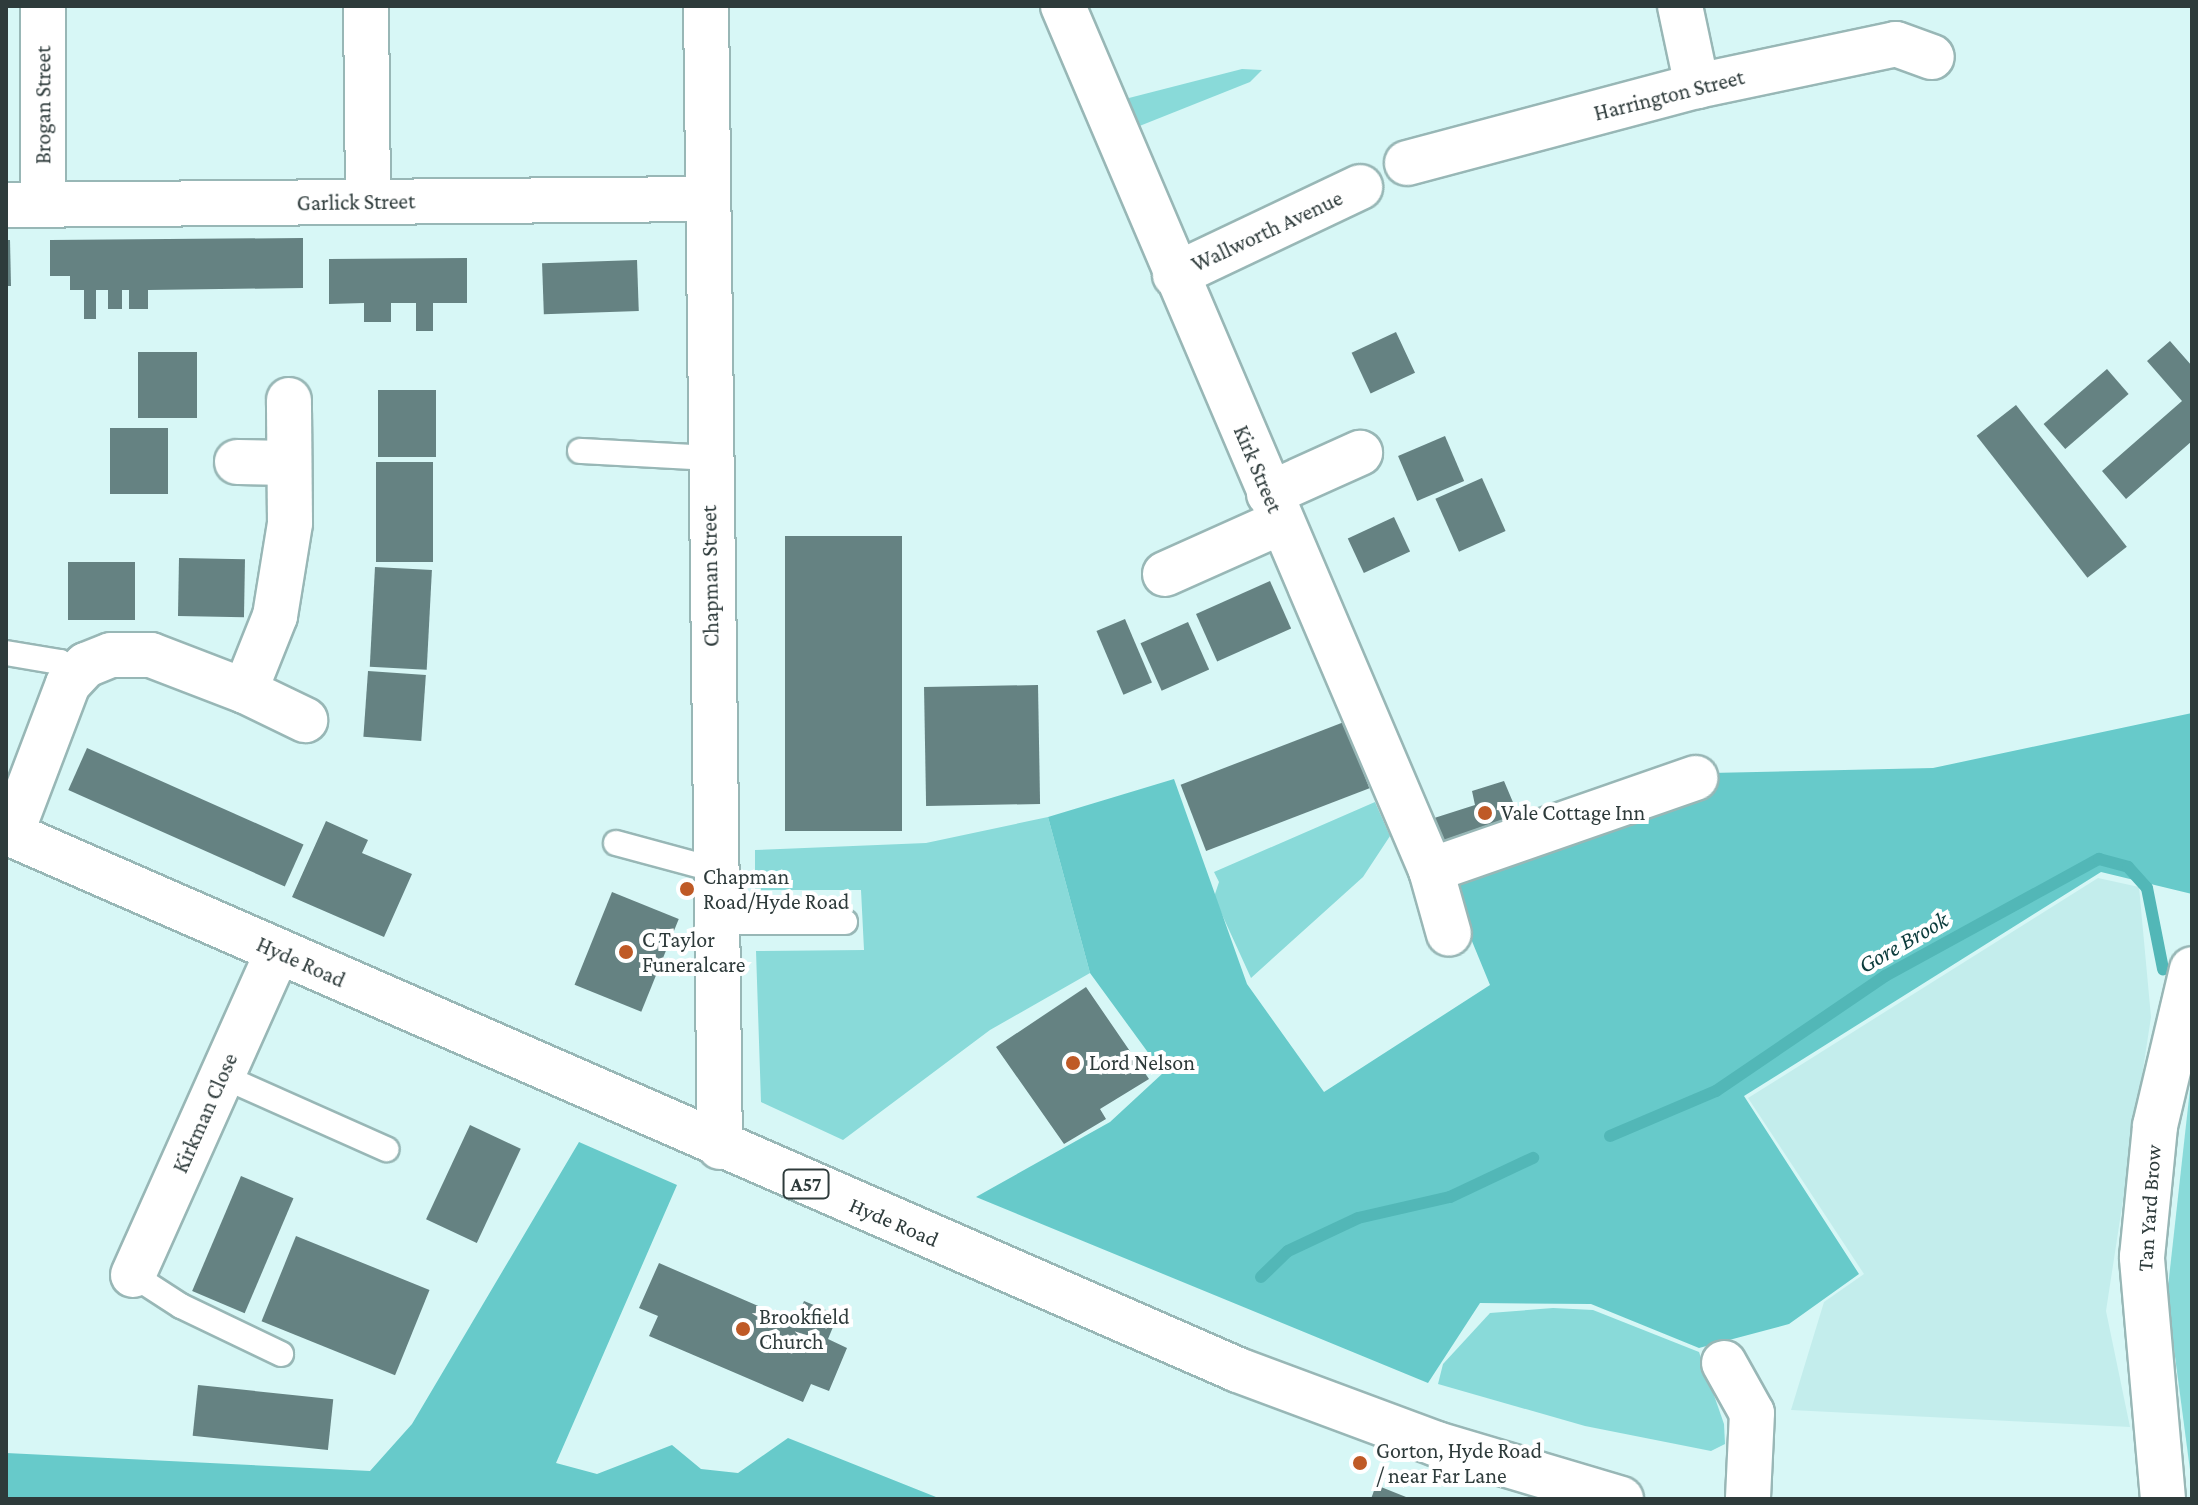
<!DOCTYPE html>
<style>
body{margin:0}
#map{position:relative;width:2198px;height:1505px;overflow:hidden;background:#d7f7f6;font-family:"Crimson Pro",serif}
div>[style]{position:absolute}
.built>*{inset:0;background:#c3edec}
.green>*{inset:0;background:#89dad9}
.forest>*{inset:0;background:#67caca}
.stream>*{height:12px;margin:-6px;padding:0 6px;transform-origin:6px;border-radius:6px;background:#52b7b7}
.building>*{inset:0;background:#658282;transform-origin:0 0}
.roads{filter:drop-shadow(2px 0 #98b7b6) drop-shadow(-2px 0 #98b7b6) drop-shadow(0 2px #98b7b6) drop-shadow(0 -2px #98b7b6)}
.lane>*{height:24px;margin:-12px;padding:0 12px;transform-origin:12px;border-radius:12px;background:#fff}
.street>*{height:44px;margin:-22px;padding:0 22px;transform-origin:22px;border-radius:22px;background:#fff}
.secondary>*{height:44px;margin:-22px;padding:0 22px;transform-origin:22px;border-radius:22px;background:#fff}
.highway>*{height:44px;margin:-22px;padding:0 22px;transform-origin:22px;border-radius:22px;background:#fff}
.dots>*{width:22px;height:22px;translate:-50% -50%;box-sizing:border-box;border:4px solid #fff;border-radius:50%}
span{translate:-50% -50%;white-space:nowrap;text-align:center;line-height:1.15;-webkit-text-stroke:8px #fff;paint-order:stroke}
.shield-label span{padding:2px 6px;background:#fff;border:2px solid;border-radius:6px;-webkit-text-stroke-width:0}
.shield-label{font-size:20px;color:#2e3b3b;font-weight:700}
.street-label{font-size:22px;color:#2e3b3b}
.poi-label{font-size:22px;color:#2e3b3b}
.left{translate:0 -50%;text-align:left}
.water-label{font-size:24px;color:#0b3b3b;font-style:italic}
.frame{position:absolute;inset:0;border:8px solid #2e3b3b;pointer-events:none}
</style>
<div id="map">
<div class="built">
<div style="clip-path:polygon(2098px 878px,2139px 887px,2151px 1017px,2106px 1311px,2130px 1427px,1791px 1410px,1824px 1302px,1864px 1274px,1748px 1098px)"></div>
</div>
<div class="green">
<div style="clip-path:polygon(1242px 69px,1262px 70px,1250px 82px,1137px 127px,1125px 99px)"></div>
<div style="clip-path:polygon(1375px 802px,1390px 836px,1363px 877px,1251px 978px,1214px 897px,1219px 882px,1214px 872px)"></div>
<div style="clip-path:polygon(1048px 817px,1090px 973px,990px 1030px,843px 1140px,761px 1102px,756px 951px,864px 950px,861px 890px,755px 890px,755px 850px,926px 843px)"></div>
<div style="clip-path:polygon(2192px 1071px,2192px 1485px,2167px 1296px)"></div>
<div style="clip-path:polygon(1553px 1308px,1593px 1310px,1699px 1352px,1724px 1424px,1725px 1444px,1711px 1451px,1585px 1426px,1438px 1384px,1443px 1364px,1490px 1313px)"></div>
</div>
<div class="forest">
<div style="clip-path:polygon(2192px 713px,2192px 894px,2101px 872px,1744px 1096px,1859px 1274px,1789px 1324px,1699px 1348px,1591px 1304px,1480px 1303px,1428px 1383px,976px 1197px,1110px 1122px,1163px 1073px,1090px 973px,1048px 817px,1174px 779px,1247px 984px,1324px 1092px,1490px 985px,1448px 883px,1710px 773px,1933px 768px)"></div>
<div style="clip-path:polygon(579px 1142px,677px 1185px,556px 1463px,597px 1474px,672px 1445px,701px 1469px,738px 1473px,788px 1438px,941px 1499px,6px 1499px,6px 1453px,370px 1471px,412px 1424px)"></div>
</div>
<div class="stream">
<div style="left:1610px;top:1136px;width:115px;rotate:-23deg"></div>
<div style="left:1716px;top:1091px;width:204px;rotate:-34.2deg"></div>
<div style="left:1885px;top:976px;width:244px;rotate:-28.7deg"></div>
<div style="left:2099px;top:859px;width:30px;rotate:15deg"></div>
<div style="left:2128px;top:867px;width:28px;rotate:48deg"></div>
<div style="left:2147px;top:888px;width:83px;rotate:78.8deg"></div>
<div style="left:1261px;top:1277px;width:37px;rotate:-44deg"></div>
<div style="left:1288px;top:1251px;width:77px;rotate:-25.2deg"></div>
<div style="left:1358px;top:1218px;width:94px;rotate:-12.9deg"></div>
<div style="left:1450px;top:1197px;width:92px;rotate:-25.2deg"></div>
</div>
<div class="building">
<div style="clip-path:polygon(303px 238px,303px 288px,148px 290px,148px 309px,129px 309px,129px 290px,122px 290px,122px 309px,108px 309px,108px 290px,96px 290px,96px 319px,84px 319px,84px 290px,70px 290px,70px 276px,50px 276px,50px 240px)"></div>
<div style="clip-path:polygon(6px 240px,10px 240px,11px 286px,6px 286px)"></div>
<div style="clip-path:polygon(467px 258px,467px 303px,433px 303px,433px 331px,416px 331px,416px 303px,391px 303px,391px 322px,364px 322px,364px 303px,329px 304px,329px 259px)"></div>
<div style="left:637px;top:260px;width:51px;height:95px;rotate:88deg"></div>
<div style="left:1396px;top:332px;width:45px;height:49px;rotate:65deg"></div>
<div style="clip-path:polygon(2170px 341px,2192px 366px,2192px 441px,2126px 499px,2102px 471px,2182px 401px,2147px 361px)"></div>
<div style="left:138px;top:352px;width:59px;height:66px"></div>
<div style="left:2107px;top:369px;width:33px;height:84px;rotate:49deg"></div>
<div style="left:378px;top:390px;width:58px;height:67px"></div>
<div style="left:2016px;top:405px;width:180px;height:50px;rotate:52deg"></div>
<div style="left:110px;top:428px;width:58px;height:66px"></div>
<div style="left:1445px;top:436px;width:49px;height:51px;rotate:67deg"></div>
<div style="left:376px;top:462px;width:57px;height:100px"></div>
<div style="left:1482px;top:478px;width:58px;height:51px;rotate:66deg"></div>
<div style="left:1394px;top:517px;width:38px;height:51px;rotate:65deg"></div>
<div style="left:785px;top:536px;width:117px;height:295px"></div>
<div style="left:179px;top:558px;width:66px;height:58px;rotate:1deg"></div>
<div style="left:68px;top:562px;width:67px;height:58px"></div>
<div style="left:375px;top:567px;width:57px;height:100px;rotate:3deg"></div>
<div style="left:1270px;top:581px;width:52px;height:81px;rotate:66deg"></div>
<div style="left:1125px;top:619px;width:69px;height:31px;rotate:67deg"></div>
<div style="left:1188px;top:622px;width:52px;height:52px;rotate:66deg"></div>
<div style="left:368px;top:671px;width:58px;height:66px;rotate:4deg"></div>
<div style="left:1038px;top:685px;width:119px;height:114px;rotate:89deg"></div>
<div style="left:1344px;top:722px;width:71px;height:175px;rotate:69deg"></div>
<div style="left:87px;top:748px;width:237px;height:46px;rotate:24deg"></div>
<div style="clip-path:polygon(1504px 781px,1523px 826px,1440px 855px,1428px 820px,1475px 805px,1472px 791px)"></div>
<div style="clip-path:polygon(326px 821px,368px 840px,362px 853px,412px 874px,384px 937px,292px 897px)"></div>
<div style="left:612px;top:892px;width:72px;height:100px;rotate:22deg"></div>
<div style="clip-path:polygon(1086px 987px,1149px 1079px,1100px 1109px,1106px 1119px,1064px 1144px,996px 1047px)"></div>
<div style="left:470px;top:1125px;width:56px;height:104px;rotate:25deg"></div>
<div style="left:241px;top:1176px;width:57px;height:125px;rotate:23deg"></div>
<div style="left:296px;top:1236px;width:144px;height:92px;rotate:22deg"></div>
<div style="clip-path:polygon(659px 1263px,795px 1322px,804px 1301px,838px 1315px,828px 1339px,847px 1348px,829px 1391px,811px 1384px,803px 1402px,649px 1336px,658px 1316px,639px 1308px)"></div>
<div style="left:198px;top:1385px;width:136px;height:51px;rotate:6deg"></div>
<div style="clip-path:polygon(1376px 1485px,1411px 1499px,1371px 1499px)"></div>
</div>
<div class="roads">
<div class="lane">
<div style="left:580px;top:451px;width:128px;rotate:3.1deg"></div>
<div style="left:6px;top:653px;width:55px;rotate:9.5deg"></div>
<div style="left:60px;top:662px;width:23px;rotate:70deg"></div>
<div style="left:616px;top:843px;width:104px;rotate:15.1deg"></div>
<div style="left:717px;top:922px;width:128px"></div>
<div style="left:222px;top:1076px;width:180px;rotate:24deg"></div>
<div style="left:133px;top:1275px;width:57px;rotate:32.9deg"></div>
<div style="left:181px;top:1306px;width:111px;rotate:25.6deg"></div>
</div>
<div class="street">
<div style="left:43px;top:6px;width:199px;rotate:90deg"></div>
<div style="left:366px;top:6px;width:196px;rotate:89.4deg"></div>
<div style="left:1063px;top:6px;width:939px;rotate:66.93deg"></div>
<div style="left:1431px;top:870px;width:66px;rotate:74.3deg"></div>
<div style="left:1680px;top:6px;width:82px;rotate:78deg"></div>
<div style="left:1407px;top:163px;width:300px;rotate:-14.9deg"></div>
<div style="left:1697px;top:86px;width:203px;rotate:-11.9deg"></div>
<div style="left:1896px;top:44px;width:38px;rotate:20deg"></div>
<div style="left:6px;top:205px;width:701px;rotate:-0.49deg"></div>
<div style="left:1175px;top:275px;width:205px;rotate:-25.4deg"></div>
<div style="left:237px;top:462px;width:52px;rotate:1.1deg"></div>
<div style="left:1269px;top:494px;width:100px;rotate:-24.3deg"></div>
<div style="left:1165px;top:574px;width:127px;rotate:-24.1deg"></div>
<div style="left:245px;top:691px;width:67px;rotate:25.8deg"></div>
<div style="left:11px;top:834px;width:160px;rotate:-69.2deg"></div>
<div style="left:68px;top:684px;width:26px;rotate:-47deg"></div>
<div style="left:86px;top:665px;width:27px;rotate:-22deg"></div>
<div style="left:111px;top:655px;width:40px"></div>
<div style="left:151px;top:655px;width:101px;rotate:21deg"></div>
<div style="left:245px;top:691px;width:81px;rotate:-68.2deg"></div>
<div style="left:275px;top:616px;width:94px;rotate:-80.8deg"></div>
<div style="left:290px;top:523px;width:123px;rotate:-90.5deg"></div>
<div style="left:1431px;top:870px;width:280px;rotate:-19.2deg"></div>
<div style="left:133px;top:1275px;width:355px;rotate:-65.9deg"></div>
<div style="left:1724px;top:1363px;width:57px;rotate:60.8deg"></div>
<div style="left:1752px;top:1413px;width:86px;rotate:92.7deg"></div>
<div style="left:2163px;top:1499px;width:243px;rotate:-95deg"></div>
<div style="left:2142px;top:1257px;width:132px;rotate:-84.3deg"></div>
<div style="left:2155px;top:1126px;width:161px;rotate:-76.7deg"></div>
</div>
<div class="secondary">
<div style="left:706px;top:6px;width:1141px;rotate:89.3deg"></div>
</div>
<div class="highway">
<div style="left:6px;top:832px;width:1344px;rotate:23.59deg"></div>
<div style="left:1238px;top:1370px;width:212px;rotate:20.4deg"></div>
<div style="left:1437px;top:1444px;width:192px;rotate:16.6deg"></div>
</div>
</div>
<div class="dots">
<div style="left:1485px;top:813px;background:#bf5a26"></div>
<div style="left:687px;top:889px;background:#bf5a26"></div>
<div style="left:626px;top:952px;background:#bf5a26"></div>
<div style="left:1073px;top:1063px;background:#bf5a26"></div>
<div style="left:743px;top:1329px;background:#bf5a26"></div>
<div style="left:1360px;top:1463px;background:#bf5a26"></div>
</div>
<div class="shield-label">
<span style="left:806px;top:1184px">A57</span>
</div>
<div class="street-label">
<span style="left:1669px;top:95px;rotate:-14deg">Harrington Street</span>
<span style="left:43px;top:105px;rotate:-90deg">Brogan Street</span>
<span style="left:356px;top:202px;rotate:-1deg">Garlick Street</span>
<span style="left:1267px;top:231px;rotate:-25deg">Wallworth Avenue</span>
<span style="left:1258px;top:469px;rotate:67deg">Kirk Street</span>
<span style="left:710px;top:576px;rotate:-91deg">Chapman Street</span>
<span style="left:301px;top:962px;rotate:24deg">Hyde Road</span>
<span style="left:205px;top:1113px;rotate:-66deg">Kirkman Close</span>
<span style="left:2149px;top:1208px;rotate:-86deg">Tan Yard Brow</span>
<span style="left:894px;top:1222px;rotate:23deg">Hyde Road</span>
</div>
<div class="poi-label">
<span class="left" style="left:1501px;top:813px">Vale Cottage Inn</span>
<span class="left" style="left:703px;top:889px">Chapman<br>Road/Hyde Road</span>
<span class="left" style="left:642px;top:952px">C Taylor<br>Funeralcare</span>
<span class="left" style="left:1089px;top:1063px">Lord Nelson</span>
<span class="left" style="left:759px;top:1329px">Brookfield<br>Church</span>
<span class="left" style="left:1376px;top:1463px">Gorton, Hyde Road<br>/ near Far Lane</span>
</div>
<div class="water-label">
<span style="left:1903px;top:942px;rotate:-30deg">Gore Brook</span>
</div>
<div class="frame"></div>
</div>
